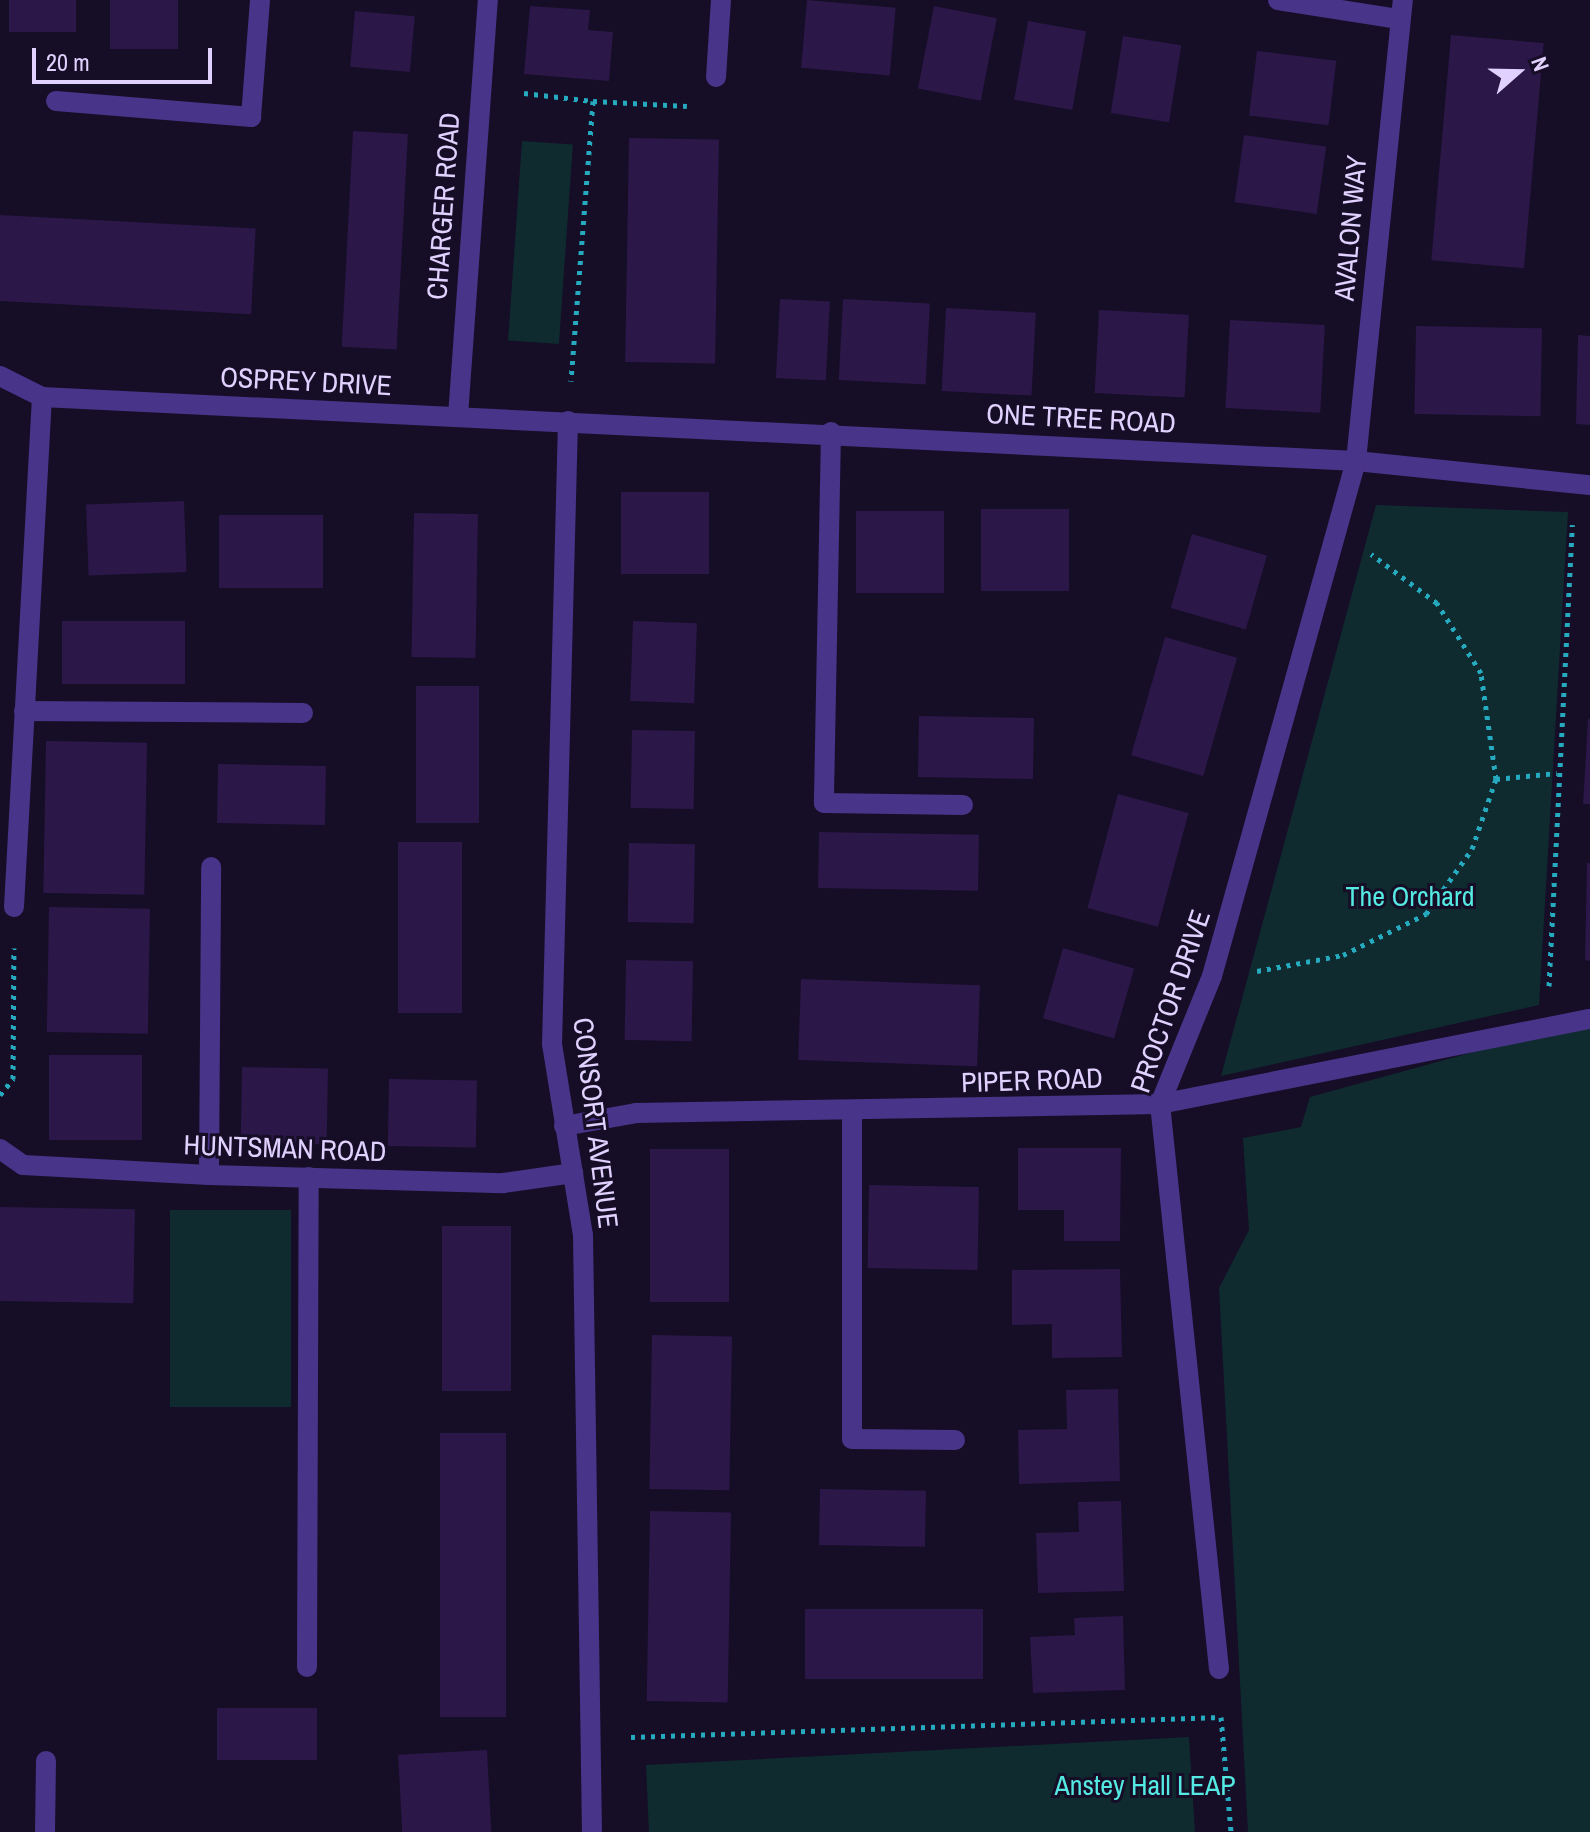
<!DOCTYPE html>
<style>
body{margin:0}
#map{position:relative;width:1590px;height:1832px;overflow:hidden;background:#160d26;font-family:"Archivo Narrow",sans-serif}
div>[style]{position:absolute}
.green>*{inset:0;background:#0f2b30;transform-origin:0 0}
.building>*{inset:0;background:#2b1748;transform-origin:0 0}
.path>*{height:5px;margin-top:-2.5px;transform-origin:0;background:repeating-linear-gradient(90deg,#25aabf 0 4px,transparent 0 10px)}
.lane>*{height:20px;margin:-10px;padding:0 10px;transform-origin:10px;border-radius:10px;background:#483488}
.street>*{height:20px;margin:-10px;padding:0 10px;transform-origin:10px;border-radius:10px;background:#483488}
span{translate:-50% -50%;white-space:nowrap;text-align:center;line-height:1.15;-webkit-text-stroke:6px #160d26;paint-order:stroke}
.street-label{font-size:28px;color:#e0d1ff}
.park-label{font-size:28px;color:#54e9e2}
.north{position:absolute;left:1478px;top:32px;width:80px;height:80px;-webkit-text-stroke:6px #160d26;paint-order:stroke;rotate:70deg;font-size:22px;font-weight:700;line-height:32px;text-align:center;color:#e0d1ff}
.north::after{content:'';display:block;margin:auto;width:28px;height:36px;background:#e0d1ff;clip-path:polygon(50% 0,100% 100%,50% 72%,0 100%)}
.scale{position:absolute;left:32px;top:48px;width:180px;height:36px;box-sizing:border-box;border:4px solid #e0d1ff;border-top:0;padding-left:10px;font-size:24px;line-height:28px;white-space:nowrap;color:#e0d1ff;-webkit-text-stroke:6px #160d26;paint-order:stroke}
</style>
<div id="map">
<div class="green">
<div style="left:522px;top:141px;width:51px;height:200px;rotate:4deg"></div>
<div style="clip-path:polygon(1376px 505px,1568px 512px,1539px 1005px,1221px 1076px)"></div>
<div style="clip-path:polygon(1590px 1020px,1590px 1832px,1248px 1832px,1219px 1288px,1249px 1230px,1243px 1138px,1301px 1127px,1310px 1097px)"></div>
<div style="left:170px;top:1210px;width:121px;height:197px"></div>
<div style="clip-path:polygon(1189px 1737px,1195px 1832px,649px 1832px,646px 1765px)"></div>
</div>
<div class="building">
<div style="left:9px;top:0;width:67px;height:32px"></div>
<div style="left:110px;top:0;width:68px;height:49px"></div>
<div style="left:807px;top:0;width:89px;height:68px;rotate:5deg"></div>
<div style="clip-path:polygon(530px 6px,590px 10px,588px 30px,613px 32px,609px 81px,524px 74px)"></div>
<div style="left:934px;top:6px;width:64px;height:84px;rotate:11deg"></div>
<div style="left:355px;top:11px;width:60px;height:56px;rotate:5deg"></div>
<div style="left:1028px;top:21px;width:59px;height:80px;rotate:10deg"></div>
<div style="left:1451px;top:35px;width:93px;height:226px;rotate:5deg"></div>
<div style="left:1123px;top:36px;width:59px;height:78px;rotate:9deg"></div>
<div style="left:1257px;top:51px;width:80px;height:65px;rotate:7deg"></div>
<div style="left:353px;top:131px;width:55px;height:216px;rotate:3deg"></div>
<div style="left:1244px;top:135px;width:83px;height:68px;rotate:8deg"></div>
<div style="left:629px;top:138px;width:90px;height:224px;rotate:1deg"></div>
<div style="left:0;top:215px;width:256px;height:86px;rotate:3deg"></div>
<div style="left:780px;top:299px;width:50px;height:79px;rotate:3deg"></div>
<div style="left:843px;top:299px;width:87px;height:81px;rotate:3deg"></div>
<div style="left:946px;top:308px;width:90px;height:83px;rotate:3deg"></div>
<div style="left:1099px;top:310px;width:90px;height:83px;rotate:3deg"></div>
<div style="left:1230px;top:320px;width:95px;height:88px;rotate:3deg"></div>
<div style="left:1416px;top:326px;width:126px;height:88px;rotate:1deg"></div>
<div style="clip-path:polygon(1578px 335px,1590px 336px,1590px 425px,1576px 424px)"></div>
<div style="left:621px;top:492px;width:88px;height:82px"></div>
<div style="left:184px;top:501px;width:71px;height:98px;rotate:88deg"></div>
<div style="left:981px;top:509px;width:88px;height:82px"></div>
<div style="left:856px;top:511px;width:88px;height:82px"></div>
<div style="left:414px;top:513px;width:64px;height:144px;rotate:1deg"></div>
<div style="left:219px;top:515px;width:104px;height:73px"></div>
<div style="left:1192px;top:534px;width:78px;height:77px;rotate:16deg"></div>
<div style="left:62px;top:621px;width:123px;height:63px"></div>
<div style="left:633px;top:621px;width:64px;height:80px;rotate:2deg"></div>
<div style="left:1165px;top:637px;width:75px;height:123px;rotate:16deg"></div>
<div style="left:416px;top:686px;width:63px;height:137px"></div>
<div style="left:919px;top:716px;width:115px;height:61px;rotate:1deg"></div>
<div style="clip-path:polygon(1588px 719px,1590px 719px,1590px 804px,1583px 804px)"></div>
<div style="left:632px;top:730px;width:63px;height:78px;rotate:1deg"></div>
<div style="left:46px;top:741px;width:101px;height:152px;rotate:1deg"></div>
<div style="left:218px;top:764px;width:108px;height:59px;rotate:1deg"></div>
<div style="left:1118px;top:794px;width:73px;height:118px;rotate:15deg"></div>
<div style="left:819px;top:832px;width:160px;height:56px;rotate:1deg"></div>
<div style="left:398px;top:842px;width:64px;height:171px"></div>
<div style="left:629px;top:843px;width:66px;height:79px;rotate:1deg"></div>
<div style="clip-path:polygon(1587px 863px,1590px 863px,1590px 961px,1585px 960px)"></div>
<div style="left:49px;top:907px;width:101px;height:125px;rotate:1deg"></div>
<div style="left:1063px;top:948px;width:74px;height:73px;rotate:16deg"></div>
<div style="left:626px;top:960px;width:67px;height:80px;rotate:1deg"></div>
<div style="left:801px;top:979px;width:179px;height:81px;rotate:2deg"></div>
<div style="left:49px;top:1055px;width:93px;height:85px"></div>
<div style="left:242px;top:1067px;width:86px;height:76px;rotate:1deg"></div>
<div style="left:389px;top:1079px;width:88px;height:67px;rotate:1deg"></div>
<div style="clip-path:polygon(1018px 1148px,1121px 1148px,1120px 1241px,1064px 1241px,1064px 1210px,1018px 1210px)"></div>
<div style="left:650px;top:1149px;width:79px;height:153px"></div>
<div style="left:869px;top:1185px;width:110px;height:83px;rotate:1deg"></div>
<div style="left:0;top:1207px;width:135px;height:94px;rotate:1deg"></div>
<div style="left:442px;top:1226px;width:69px;height:165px"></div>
<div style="clip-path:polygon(1120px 1269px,1122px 1357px,1052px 1358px,1052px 1324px,1012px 1325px,1012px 1270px)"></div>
<div style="left:652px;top:1335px;width:80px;height:154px;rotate:1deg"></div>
<div style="clip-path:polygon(1118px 1389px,1120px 1481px,1019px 1484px,1018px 1430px,1067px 1429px,1066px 1390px)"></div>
<div style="left:440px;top:1433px;width:66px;height:284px"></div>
<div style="left:820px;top:1489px;width:106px;height:56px;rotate:1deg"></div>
<div style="clip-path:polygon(1121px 1501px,1124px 1591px,1038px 1593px,1036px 1533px,1079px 1532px,1078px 1502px)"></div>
<div style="left:650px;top:1511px;width:81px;height:190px;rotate:1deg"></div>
<div style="left:983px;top:1609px;width:70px;height:178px;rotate:90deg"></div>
<div style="clip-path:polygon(1123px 1616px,1125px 1690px,1033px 1693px,1030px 1637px,1075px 1635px,1074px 1618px)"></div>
<div style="left:317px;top:1708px;width:52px;height:100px;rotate:90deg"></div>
<div style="left:487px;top:1750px;width:82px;height:89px;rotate:87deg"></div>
</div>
<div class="path">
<div style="left:524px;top:93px;width:69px;rotate:6.6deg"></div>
<div style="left:593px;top:101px;width:281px;rotate:94.5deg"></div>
<div style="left:593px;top:101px;width:94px;rotate:3deg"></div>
<div style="left:1496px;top:779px;width:61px;rotate:-5.6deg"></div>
<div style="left:1257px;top:971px;width:87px;rotate:-10.5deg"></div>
<div style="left:1343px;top:955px;width:93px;rotate:-26.3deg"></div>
<div style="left:1426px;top:914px;width:80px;rotate:-54.7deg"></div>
<div style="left:1472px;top:849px;width:74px;rotate:-71.1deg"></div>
<div style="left:1496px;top:779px;width:107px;rotate:-98.1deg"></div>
<div style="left:1481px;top:673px;width:83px;rotate:-122.2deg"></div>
<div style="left:1437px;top:603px;width:82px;rotate:-143.4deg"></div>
<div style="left:1549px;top:986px;width:462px;rotate:-87.1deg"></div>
<div style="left:0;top:1095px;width:21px;rotate:-51deg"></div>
<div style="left:13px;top:1079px;width:131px;rotate:-89.6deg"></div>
<div style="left:1221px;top:1717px;width:115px;rotate:85deg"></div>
<div style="left:631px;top:1737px;width:590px;rotate:-1.94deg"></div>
</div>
<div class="lane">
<div style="left:716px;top:77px;width:77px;rotate:-86.3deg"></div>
<div style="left:56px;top:101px;width:196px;rotate:4.7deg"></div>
<div style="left:251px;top:117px;width:117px;rotate:-85.6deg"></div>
<div style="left:831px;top:432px;width:371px;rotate:91.1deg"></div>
<div style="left:824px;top:803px;width:139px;rotate:0.8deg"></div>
<div style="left:24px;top:711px;width:279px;rotate:0.4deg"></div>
<div style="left:852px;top:1113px;width:326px;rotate:90deg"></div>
<div style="left:852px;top:1439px;width:103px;rotate:0.6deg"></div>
<div style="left:209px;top:1175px;width:308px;rotate:-89.6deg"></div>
<div style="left:307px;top:1667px;width:490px;rotate:-89.8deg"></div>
<div style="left:45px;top:1832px;width:71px;rotate:-89.2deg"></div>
</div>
<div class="street">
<div style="left:1278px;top:0;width:121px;rotate:9deg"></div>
<div style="left:0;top:376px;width:47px;rotate:26.6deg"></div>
<div style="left:42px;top:397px;width:1316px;rotate:2.79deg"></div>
<div style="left:1356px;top:461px;width:235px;rotate:5.9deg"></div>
<div style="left:458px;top:416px;width:417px;rotate:-85.9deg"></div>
<div style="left:568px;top:421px;width:623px;rotate:91.47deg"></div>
<div style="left:552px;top:1044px;width:193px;rotate:80.8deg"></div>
<div style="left:583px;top:1235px;width:597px;rotate:89.14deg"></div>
<div style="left:14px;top:907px;width:511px;rotate:-86.86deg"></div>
<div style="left:564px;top:1126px;width:73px;rotate:-10.2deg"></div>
<div style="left:636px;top:1113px;width:524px;rotate:-0.98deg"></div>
<div style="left:1160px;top:1104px;width:438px;rotate:-11.2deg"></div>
<div style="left:0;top:1149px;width:28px;rotate:35deg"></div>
<div style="left:23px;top:1165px;width:186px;rotate:3.1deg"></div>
<div style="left:209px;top:1175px;width:294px;rotate:1.6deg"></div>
<div style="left:503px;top:1183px;width:71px;rotate:-8.1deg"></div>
<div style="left:1219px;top:1669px;width:568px;rotate:-95.96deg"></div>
<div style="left:1160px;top:1104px;width:138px;rotate:-67.9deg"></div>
<div style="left:1212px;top:976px;width:535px;rotate:-74.38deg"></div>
<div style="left:1356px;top:461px;width:463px;rotate:-84.2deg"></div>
</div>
<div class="street-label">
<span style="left:443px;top:206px;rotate:-86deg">CHARGER ROAD</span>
<span style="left:1350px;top:228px;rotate:-85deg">AVALON WAY</span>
<span style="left:306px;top:381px;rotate:3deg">OSPREY DRIVE</span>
<span style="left:1081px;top:418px;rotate:3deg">ONE TREE ROAD</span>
<span style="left:1170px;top:1001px;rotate:-71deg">PROCTOR DRIVE</span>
<span style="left:1032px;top:1080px;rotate:-2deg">PIPER ROAD</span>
<span style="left:596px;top:1123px;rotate:83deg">CONSORT AVENUE</span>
<span style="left:285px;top:1148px;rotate:2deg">HUNTSMAN ROAD</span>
</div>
<div class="park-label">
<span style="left:1410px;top:896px">The Orchard</span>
<span style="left:1145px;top:1785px">Anstey Hall LEAP</span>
</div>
<div class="north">N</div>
<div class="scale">20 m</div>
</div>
